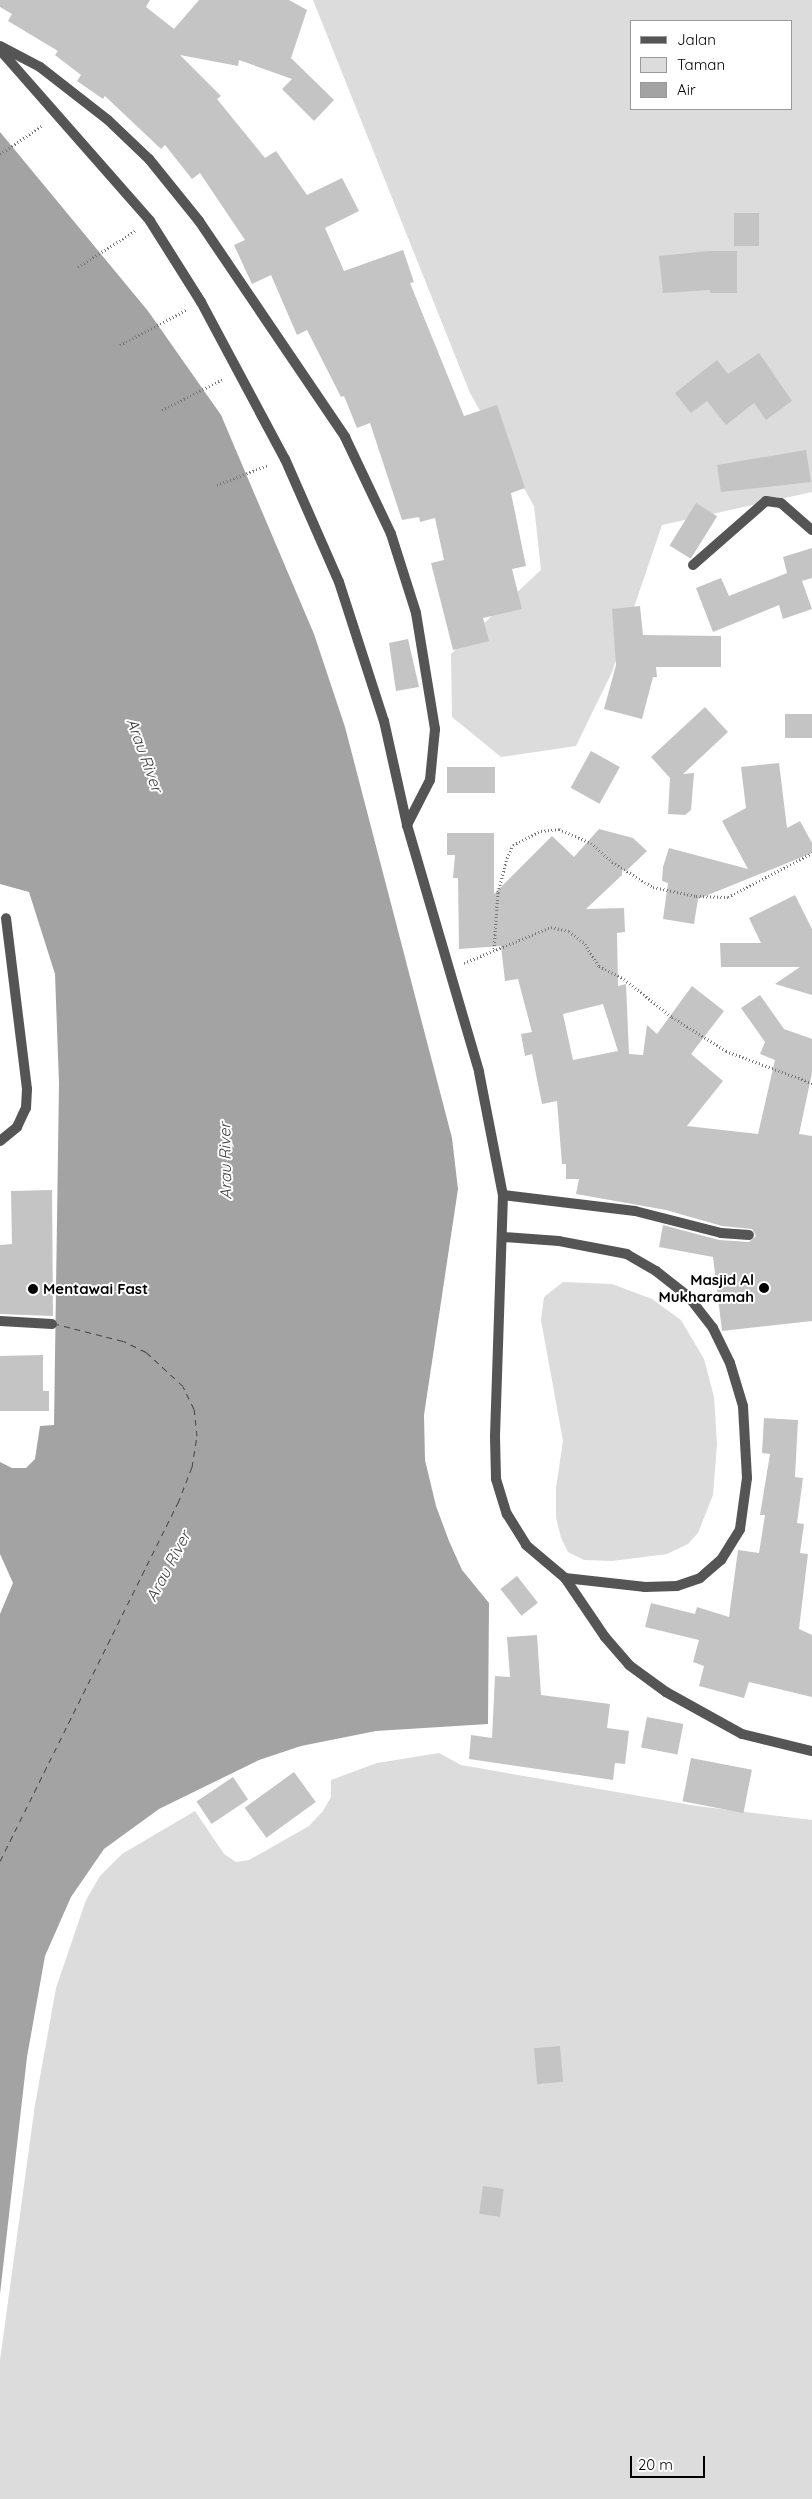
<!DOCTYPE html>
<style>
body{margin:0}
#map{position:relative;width:812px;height:2499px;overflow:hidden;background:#fff;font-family:Quicksand,sans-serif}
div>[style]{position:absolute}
.green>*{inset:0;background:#dcdcdc}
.water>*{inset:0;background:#a3a3a3}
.ferry>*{height:1px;margin-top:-0.5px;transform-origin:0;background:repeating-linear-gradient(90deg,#444 0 6px,transparent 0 11px)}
.building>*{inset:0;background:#c4c4c4;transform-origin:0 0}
.path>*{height:3px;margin-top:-1.5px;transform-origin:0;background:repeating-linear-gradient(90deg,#777 0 1px,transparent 0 3.5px)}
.service>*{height:10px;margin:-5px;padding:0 5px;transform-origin:5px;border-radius:5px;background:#555}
.minor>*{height:10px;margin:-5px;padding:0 5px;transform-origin:5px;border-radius:5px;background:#555}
.tertiary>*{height:10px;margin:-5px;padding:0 5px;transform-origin:5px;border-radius:5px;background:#555}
.dots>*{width:14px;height:14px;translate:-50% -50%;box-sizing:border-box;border:2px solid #fff;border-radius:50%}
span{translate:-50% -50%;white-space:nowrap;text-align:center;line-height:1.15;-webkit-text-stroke:4px #fff;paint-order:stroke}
.poi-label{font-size:15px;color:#000;font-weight:700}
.right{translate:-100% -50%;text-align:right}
.left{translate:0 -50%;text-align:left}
.water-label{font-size:16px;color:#444;font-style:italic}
.legend{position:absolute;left:630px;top:20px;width:162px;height:90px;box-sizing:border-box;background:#fff;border:1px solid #999;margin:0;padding:6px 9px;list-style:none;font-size:15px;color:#000}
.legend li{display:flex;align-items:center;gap:10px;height:25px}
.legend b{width:25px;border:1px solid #999}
.scale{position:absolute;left:630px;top:2456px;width:75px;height:22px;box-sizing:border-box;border:2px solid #000;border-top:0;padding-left:6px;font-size:15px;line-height:18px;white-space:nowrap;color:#000;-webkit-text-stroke:4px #fff;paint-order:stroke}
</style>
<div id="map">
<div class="green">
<div style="clip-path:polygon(evenodd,313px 0,812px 0,812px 492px,662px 525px,612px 672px,576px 746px,501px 757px,452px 717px,451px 654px,541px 570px,534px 506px,470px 393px,313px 0,631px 21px,791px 21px,791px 109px,631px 109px,631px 21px)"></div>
<div style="clip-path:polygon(563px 1282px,612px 1284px,652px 1299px,681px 1320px,704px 1359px,714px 1397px,717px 1444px,713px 1495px,698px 1533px,688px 1544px,667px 1554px,612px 1561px,584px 1560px,568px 1552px,561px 1538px,556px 1517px,556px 1488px,563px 1441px,541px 1320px,544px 1297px)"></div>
<div style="clip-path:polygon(439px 1753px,461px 1765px,697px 1806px,812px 1820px,812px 2499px,0 2499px,0 2360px,35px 2105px,56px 1988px,86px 1900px,100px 1876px,122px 1854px,195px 1811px,224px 1854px,236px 1862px,249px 1860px,309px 1826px,323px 1811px,331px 1797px,331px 1780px,377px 1763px)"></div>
</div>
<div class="water">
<div style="clip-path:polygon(0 132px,148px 311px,221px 415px,314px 634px,345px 727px,452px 1138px,458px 1189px,424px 1415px,425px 1460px,436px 1506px,449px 1541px,462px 1570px,489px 1603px,488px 1724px,376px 1731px,301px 1746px,259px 1760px,159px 1809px,104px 1849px,71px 1897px,45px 1956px,27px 2057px,0 2294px,0 1614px,13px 1583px,0 1554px,0 1462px,12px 1468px,26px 1468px,35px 1459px,40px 1426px,54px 1425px,59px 1083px,55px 974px,29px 892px,0 884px)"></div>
</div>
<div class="ferry">
<div style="left:0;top:1861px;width:400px;rotate:-63.6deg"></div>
<div style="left:178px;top:1503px;width:39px;rotate:-69deg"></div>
<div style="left:192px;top:1467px;width:31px;rotate:-81deg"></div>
<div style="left:197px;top:1436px;width:27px;rotate:-96deg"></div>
<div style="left:194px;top:1409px;width:25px;rotate:-116deg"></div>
<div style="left:183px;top:1386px;width:50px;rotate:-137.4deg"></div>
<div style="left:146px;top:1352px;width:25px;rotate:-154deg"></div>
<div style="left:123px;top:1341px;width:69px;rotate:-165.8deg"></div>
</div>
<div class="building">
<div style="clip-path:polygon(0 0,150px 0,146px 7px,174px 29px,199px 0,289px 0,307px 10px,291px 58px,334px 100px,314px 121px,282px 89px,292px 79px,239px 60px,238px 66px,180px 55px,221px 96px,217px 99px,265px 158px,276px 151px,307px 195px,342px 178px,359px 211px,325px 228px,344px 271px,403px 250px,414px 282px,410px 283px,464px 416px,497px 405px,525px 488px,511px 493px,526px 566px,512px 569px,522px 609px,483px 618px,489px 641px,453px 650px,431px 563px,444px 560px,435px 518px,420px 522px,419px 517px,402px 520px,370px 423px,357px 428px,344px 396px,341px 397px,307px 330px,297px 335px,271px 275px,252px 284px,234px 245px,245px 240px,200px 173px,192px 179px,165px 145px,161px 149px,105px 96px,103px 99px,77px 81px,81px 75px,55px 55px,58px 51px,8px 21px,12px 14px,0 7px)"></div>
<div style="left:734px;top:213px;width:25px;height:33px"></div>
<div style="clip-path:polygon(709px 251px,737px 251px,737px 293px,710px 293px,710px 290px,663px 293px,659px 256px)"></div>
<div style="clip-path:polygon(759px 353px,792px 401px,766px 420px,754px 403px,726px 425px,707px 401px,691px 413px,675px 393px,717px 360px,728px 374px)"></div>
<div style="clip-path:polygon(806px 450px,811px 482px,721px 492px,717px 465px)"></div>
<div style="left:696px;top:503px;width:25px;height:50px;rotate:32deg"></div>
<div style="clip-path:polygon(812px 548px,812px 578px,802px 581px,812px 609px,783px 619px,779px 605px,713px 632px,696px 588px,721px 578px,729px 596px,787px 573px,783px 557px)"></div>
<div style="clip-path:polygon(640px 606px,643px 635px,721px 636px,721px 667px,656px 667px,657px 677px,653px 677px,642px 719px,604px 709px,616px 665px,612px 609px)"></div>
<div style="clip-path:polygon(408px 639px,419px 687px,396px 691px,389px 643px)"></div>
<div style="clip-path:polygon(705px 707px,728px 732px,683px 774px,694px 773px,691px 810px,685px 815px,668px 814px,670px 778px,651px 757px)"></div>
<div style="left:812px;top:714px;width:24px;height:27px;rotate:90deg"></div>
<div style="left:591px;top:751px;width:33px;height:42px;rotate:29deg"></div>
<div style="clip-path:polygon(779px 763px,787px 828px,800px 821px,812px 843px,812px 853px,698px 899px,694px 924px,663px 919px,668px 883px,662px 881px,663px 867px,669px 848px,748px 869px,722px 821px,746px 808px,741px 767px)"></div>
<div style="left:447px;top:767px;width:48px;height:26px"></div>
<div style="clip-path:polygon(evenodd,599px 829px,633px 838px,647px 851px,626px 871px,622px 870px,622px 875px,586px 909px,624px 908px,625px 932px,617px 933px,618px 986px,626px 984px,629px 1054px,643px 1055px,647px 1025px,657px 1034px,692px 986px,724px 1011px,691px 1054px,723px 1081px,687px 1126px,758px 1134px,775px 1060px,760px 1054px,765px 1042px,741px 1008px,760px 995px,784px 1029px,812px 1039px,812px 1073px,799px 1134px,812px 1136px,812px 1321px,722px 1331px,713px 1257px,659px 1247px,663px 1225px,719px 1240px,749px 1242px,756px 1236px,752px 1229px,722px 1226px,666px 1210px,576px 1194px,579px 1179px,566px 1179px,566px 1164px,562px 1164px,557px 1101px,542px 1104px,532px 1054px,525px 1056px,521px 1034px,532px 1032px,518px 979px,505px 981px,501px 946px,459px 949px,458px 878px,453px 878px,455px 855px,447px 855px,447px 833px,494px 833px,494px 894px,552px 836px,574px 857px,599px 829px,603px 1004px,618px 1051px,573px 1060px,563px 1014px,603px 1004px)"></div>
<div style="clip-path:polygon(795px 895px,812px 929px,812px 995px,775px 984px,800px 967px,721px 967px,720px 943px,761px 943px,749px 918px)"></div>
<div style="clip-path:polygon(52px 1190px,53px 1316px,0 1314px,0 1245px,12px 1244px,11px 1191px)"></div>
<div style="clip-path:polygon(43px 1355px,43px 1391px,49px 1391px,49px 1411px,0 1411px,0 1356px)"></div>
<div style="clip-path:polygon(764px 1418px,798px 1420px,795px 1477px,803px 1478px,797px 1523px,804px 1524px,800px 1553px,808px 1554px,799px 1629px,812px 1635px,812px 1697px,749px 1682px,744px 1698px,699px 1686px,704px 1666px,693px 1662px,699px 1640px,645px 1627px,651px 1603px,695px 1614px,697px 1607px,729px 1617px,738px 1550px,759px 1553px,765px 1515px,760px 1515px,770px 1454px,762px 1453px)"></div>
<div style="left:517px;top:1576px;width:34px;height:21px;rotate:52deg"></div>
<div style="clip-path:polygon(537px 1635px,541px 1695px,610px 1704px,607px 1728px,629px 1731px,625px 1764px,615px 1763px,613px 1780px,469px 1759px,471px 1735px,492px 1738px,495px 1676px,510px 1677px,507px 1637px)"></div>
<div style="left:647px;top:1717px;width:37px;height:31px;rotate:11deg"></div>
<div style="left:691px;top:1758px;width:62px;height:44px;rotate:11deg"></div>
<div style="left:294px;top:1772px;width:37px;height:61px;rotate:54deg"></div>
<div style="left:233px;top:1777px;width:27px;height:44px;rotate:56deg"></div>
<div style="left:560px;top:2046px;width:36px;height:26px;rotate:85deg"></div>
<div style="left:483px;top:2186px;width:21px;height:28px;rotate:8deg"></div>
</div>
<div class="path">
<div style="left:0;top:154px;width:52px;rotate:-34deg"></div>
<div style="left:78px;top:267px;width:69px;rotate:-32.5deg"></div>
<div style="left:120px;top:345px;width:75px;rotate:-27.9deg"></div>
<div style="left:162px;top:410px;width:68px;rotate:-26.9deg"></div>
<div style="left:217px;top:485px;width:55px;rotate:-21.4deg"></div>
<div style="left:494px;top:949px;width:57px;rotate:-86deg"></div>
<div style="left:498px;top:892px;width:35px;rotate:-75deg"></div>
<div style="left:507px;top:858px;width:14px;rotate:-65deg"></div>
<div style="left:513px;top:845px;width:31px;rotate:-27deg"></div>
<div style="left:541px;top:831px;width:18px;rotate:-6deg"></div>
<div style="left:559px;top:829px;width:35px;rotate:24deg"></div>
<div style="left:591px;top:843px;width:28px;rotate:42deg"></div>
<div style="left:612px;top:862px;width:48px;rotate:31.4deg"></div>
<div style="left:653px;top:887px;width:44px;rotate:11.8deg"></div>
<div style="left:696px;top:896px;width:32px;rotate:2deg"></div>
<div style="left:728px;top:897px;width:95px;rotate:-27.6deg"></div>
<div style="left:464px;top:963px;width:94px;rotate:-22.5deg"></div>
<div style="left:551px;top:927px;width:18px;rotate:13deg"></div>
<div style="left:569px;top:931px;width:21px;rotate:39deg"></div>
<div style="left:585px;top:944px;width:26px;rotate:58deg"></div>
<div style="left:599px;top:966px;width:28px;rotate:27deg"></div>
<div style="left:624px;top:979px;width:61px;rotate:38.4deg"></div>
<div style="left:672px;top:1017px;width:64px;rotate:32.2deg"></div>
<div style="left:726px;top:1051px;width:92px;rotate:20.4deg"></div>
</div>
<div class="service">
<div style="left:0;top:1141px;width:22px;rotate:-39deg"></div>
<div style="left:17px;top:1127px;width:21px;rotate:-65deg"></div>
<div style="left:26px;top:1108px;width:19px;rotate:-87deg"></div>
<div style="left:27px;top:1089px;width:172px;rotate:-97deg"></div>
<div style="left:0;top:1321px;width:52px;rotate:3.3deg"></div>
</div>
<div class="minor">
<div style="left:693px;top:565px;width:97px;rotate:-41.2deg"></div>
<div style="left:766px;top:501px;width:15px;rotate:8deg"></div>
<div style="left:781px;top:503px;width:41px;rotate:41.1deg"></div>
<div style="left:503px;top:1195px;width:133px;rotate:6.9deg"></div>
<div style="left:635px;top:1211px;width:89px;rotate:14.3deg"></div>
<div style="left:721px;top:1233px;width:28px;rotate:4deg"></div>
</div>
<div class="tertiary">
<div style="left:0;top:46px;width:45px;rotate:27.7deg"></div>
<div style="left:40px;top:67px;width:86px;rotate:37.9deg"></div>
<div style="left:108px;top:120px;width:57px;rotate:43.6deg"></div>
<div style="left:149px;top:159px;width:80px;rotate:51.1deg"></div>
<div style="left:199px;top:221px;width:261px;rotate:55.9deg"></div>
<div style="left:345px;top:437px;width:107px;rotate:64.6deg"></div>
<div style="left:391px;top:534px;width:83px;rotate:72.4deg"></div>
<div style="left:416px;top:613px;width:118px;rotate:80.7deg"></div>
<div style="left:435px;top:729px;width:51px;rotate:95.6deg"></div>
<div style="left:430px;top:780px;width:51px;rotate:117.1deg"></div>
<div style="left:0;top:50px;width:227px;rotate:48.7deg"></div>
<div style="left:150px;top:221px;width:96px;rotate:57.8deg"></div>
<div style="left:201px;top:302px;width:178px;rotate:61.9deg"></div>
<div style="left:285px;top:459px;width:134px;rotate:66.3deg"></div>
<div style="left:339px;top:582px;width:146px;rotate:72.1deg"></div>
<div style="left:384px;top:721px;width:107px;rotate:77.5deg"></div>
<div style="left:407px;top:825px;width:257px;rotate:73.7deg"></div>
<div style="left:479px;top:1072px;width:125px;rotate:79deg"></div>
<div style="left:503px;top:1195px;width:242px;rotate:91.9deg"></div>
<div style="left:495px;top:1437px;width:42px;rotate:88.6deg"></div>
<div style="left:496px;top:1479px;width:37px;rotate:73deg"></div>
<div style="left:507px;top:1514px;width:36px;rotate:58deg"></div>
<div style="left:526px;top:1545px;width:51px;rotate:40.2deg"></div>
<div style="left:565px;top:1578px;width:81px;rotate:6.4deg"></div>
<div style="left:645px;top:1587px;width:32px;rotate:-2deg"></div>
<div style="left:677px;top:1586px;width:24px;rotate:-19deg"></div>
<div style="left:700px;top:1578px;width:28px;rotate:-41deg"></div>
<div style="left:721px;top:1560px;width:36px;rotate:-58deg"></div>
<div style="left:740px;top:1529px;width:51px;rotate:-82.2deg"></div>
<div style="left:747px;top:1478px;width:72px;rotate:-93.2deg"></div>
<div style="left:743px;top:1406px;width:45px;rotate:-106.8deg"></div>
<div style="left:730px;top:1363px;width:39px;rotate:-116deg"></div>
<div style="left:713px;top:1328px;width:39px;rotate:-128deg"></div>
<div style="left:689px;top:1297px;width:42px;rotate:-141.8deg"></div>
<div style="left:656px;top:1271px;width:34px;rotate:-150deg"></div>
<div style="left:627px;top:1254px;width:69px;rotate:-169.2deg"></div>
<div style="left:559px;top:1241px;width:56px;rotate:-175.9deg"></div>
<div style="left:565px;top:1578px;width:71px;rotate:55.9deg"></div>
<div style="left:605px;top:1637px;width:37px;rotate:49deg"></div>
<div style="left:629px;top:1665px;width:46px;rotate:36.1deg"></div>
<div style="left:666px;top:1692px;width:87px;rotate:28.9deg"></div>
<div style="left:742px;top:1734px;width:72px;rotate:13.7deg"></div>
</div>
<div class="dots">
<div style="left:764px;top:1288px;background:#000"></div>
<div style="left:33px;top:1289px;background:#000"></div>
</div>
<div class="poi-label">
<span class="right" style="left:754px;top:1288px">Masjid Al<br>Mukharamah</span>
<span class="left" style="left:43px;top:1289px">Mentawai Fast</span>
</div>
<div class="water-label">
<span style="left:145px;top:755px;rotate:70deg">Arau River</span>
<span style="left:225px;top:1161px;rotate:-91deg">Arau River</span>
<span style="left:168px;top:1566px;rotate:-62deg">Arau River</span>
</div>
<ul class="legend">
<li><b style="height:6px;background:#555"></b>Jalan</li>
<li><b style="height:14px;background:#dcdcdc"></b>Taman</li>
<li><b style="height:14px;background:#a3a3a3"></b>Air</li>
</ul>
<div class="scale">20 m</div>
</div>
